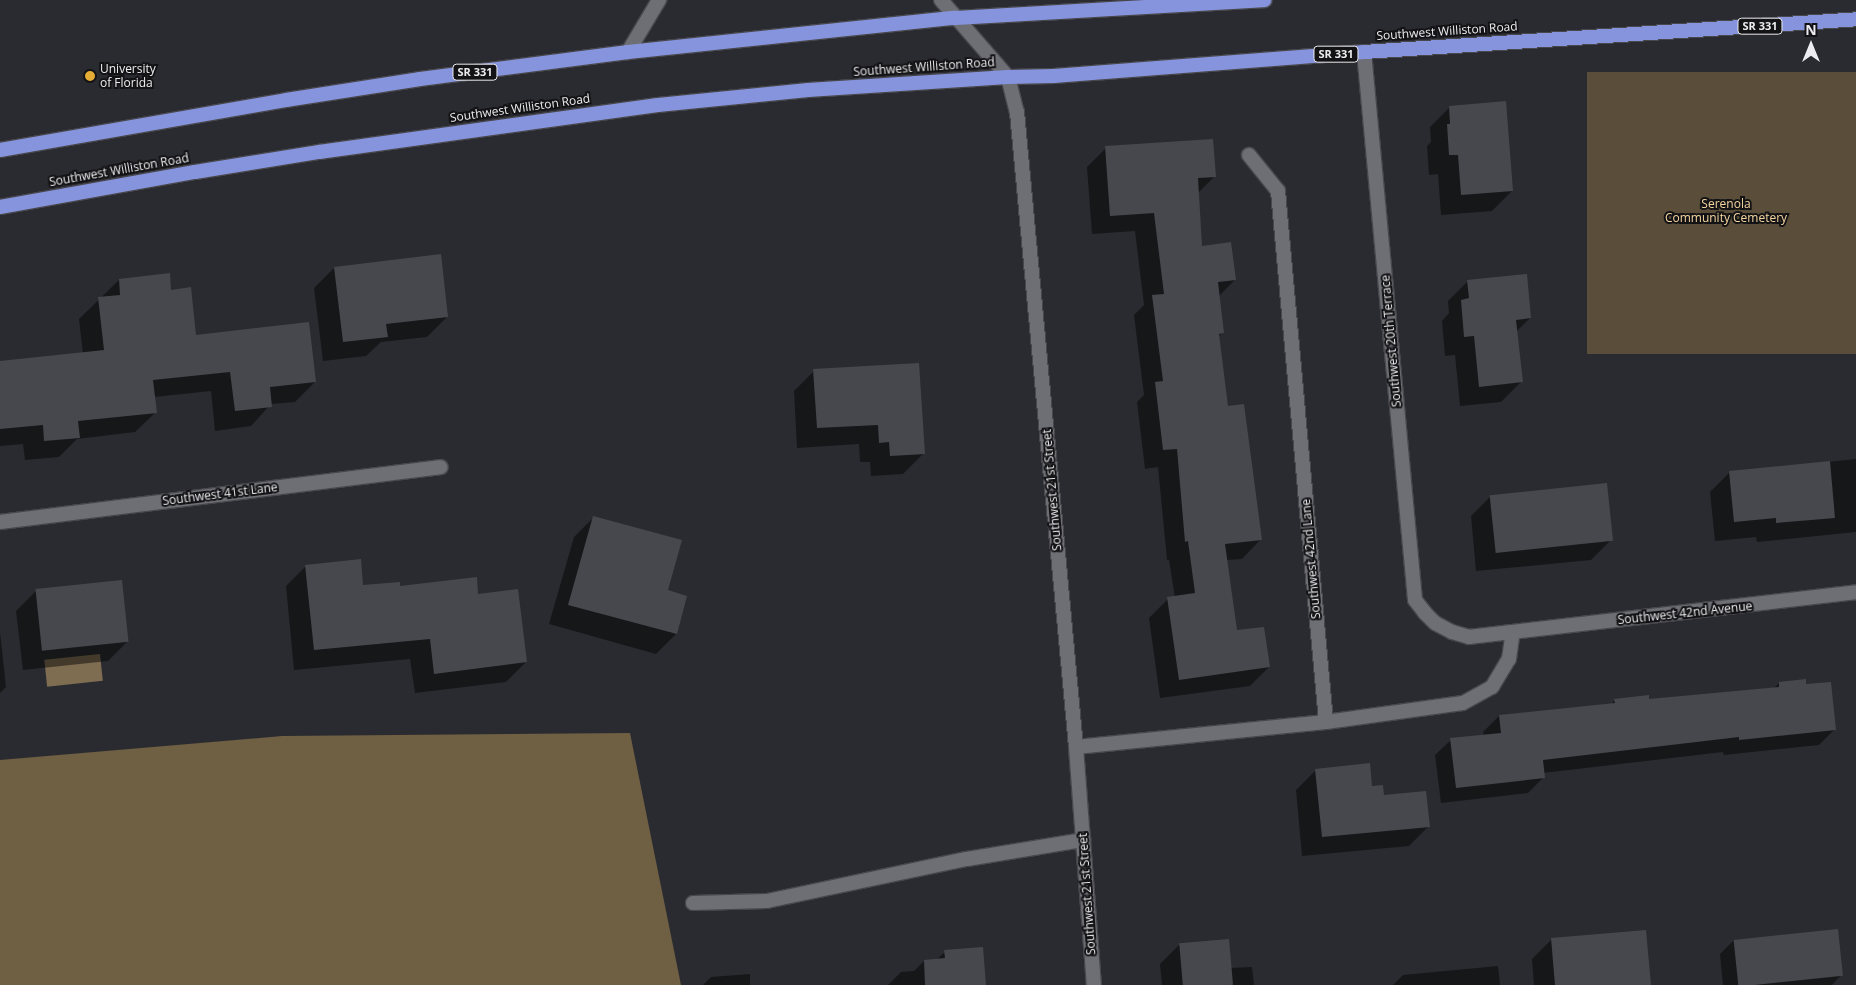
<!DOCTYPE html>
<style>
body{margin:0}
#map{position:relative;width:1856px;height:985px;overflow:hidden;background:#2a2b30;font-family:"Open Sans",sans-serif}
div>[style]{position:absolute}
.green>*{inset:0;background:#5a4e3a;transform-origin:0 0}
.forest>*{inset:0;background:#6f5f43}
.water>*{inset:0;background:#7e6d51;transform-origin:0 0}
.shadow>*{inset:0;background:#0007}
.building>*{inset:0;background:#47484e;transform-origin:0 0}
.roads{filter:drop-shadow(1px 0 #47474c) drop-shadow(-1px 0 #47474c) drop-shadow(0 1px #47474c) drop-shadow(0 -1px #47474c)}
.service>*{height:14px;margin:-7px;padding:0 7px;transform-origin:7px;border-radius:7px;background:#6e6f75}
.minor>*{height:14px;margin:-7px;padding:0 7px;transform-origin:7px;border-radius:7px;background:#6e6f75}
.trunk>*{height:14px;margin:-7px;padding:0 7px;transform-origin:7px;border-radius:7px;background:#8694dd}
.dots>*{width:14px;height:14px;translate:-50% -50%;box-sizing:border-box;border:2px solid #131316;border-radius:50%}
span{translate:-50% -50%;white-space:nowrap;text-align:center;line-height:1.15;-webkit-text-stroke:4px #131316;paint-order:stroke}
.shield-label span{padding:1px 4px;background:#131316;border:1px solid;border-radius:4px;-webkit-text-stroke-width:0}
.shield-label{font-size:11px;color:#ededf1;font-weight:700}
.street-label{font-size:12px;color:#ededf1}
.poi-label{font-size:12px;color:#ededf1}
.left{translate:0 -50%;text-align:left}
.park-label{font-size:12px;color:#f4d5a0}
.north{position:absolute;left:1786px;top:20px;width:50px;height:50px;-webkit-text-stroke:4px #131316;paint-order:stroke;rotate:0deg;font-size:14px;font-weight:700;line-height:20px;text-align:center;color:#ededf1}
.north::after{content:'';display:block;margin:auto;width:18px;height:22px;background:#ededf1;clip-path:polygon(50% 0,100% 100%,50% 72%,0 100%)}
</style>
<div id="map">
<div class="green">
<div style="left:1856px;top:72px;width:282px;height:269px;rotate:90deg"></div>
</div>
<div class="forest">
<div style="clip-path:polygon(630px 733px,681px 985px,0 985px,0 760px,282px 736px)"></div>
</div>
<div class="water">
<div style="left:100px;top:654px;width:27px;height:56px;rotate:84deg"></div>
</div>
<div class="shadow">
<div style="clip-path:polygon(1450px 107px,1512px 191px,1492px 211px,1441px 215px,1438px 174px,1429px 175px,1427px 146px,1431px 142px,1430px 127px)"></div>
<div style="clip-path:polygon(1106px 148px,1214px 177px,1198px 193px,1201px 247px,1235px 280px,1218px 297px,1222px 333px,1218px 337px,1227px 407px,1260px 540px,1242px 559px,1226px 560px,1236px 632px,1269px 667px,1250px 686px,1160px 698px,1149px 618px,1168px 599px,1175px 598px,1169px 560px,1167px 560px,1158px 467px,1145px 469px,1137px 402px,1144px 395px,1134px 315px,1144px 305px,1135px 231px,1092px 234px,1087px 167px)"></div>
<div style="clip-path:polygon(334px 268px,447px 317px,427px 337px,381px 342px,366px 356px,323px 361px,314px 288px)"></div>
<div style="clip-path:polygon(119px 280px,170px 291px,195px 336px,315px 382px,295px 402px,271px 404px,251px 426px,215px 431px,211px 391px,154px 397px,155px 413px,135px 432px,77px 439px,59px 457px,25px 460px,23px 444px,0 446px,0 362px,83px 354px,79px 319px)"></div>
<div style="clip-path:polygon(1468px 281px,1530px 318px,1516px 332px,1521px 382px,1501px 402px,1460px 406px,1455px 355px,1445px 356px,1442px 321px,1449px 313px,1448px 301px)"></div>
<div style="clip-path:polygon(814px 371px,923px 454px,903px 474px,871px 476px,870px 462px,860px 462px,859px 444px,797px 448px,794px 391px)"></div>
<div style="clip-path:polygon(1856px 459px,1856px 532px,1757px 542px,1756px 537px,1715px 541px,1710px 492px,1730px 472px)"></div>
<div style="clip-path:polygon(1491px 496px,1611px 540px,1591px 560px,1476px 571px,1471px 516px)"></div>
<div style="clip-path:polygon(594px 517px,666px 591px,686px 597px,676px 634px,656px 654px,549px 624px,574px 537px)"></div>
<div style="clip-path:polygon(306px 566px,362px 587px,477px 595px,526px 662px,506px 682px,415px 693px,410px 659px,294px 670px,286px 586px)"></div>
<div style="clip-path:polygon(36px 591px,128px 641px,108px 661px,23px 670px,16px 611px)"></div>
<div style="clip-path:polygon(0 632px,6px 687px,0 693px)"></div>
<div style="clip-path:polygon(1779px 683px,1805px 685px,1835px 729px,1819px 745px,1724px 755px,1723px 752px,1543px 773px,1544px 777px,1528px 793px,1441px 803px,1435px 755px,1451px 740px,1484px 736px,1483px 732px,1499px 716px,1611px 705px,1615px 700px,1648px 701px,1774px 688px)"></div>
<div style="clip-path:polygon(1316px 770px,1371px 788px,1429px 826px,1409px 846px,1302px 856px,1296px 790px)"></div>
<div style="clip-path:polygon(1552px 939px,1650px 985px,1534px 985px,1532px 959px)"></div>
<div style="clip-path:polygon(1734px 940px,1841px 975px,1832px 985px,1723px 985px,1720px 954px)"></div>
<div style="clip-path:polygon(1180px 944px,1230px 968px,1252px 967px,1254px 985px,1162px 985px,1160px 964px)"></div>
<div style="clip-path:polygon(945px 952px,985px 985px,888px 985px,901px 972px,914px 971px,924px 961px,936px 960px)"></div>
<div style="clip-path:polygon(1498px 966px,1500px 985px,1393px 985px,1403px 975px)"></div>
<div style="clip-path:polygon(750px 974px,750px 985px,703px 985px,711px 977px)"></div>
</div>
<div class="building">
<div style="clip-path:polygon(1506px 101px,1513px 191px,1461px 195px,1458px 155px,1449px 155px,1447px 124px,1450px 124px,1449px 106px)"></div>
<div style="clip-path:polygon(1213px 139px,1216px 177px,1198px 178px,1202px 246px,1231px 242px,1236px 280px,1218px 282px,1224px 333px,1219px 334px,1228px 406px,1244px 404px,1262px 540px,1225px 544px,1237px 630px,1264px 627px,1270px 667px,1179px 680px,1167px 597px,1195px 593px,1188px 541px,1185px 542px,1177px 449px,1163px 450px,1155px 382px,1163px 381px,1152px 295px,1164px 294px,1154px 213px,1110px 216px,1105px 146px)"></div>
<div style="clip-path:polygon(441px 254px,448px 317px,386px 324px,388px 337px,343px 342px,334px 267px)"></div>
<div style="clip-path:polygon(170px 273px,171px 290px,191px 287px,196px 335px,309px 322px,316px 382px,270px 387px,272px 407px,235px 411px,230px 372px,153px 380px,157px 413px,78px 421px,80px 438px,44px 441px,43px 425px,0 429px,0 361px,104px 350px,98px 297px,120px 295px,119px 279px)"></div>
<div style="clip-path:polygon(1527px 274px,1531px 318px,1516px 320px,1523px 382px,1479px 387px,1474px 336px,1464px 337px,1461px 300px,1469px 298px,1467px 280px)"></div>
<div style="clip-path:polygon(919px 363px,925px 454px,890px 456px,889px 442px,879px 443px,878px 425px,817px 428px,813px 369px)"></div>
<div style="clip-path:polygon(1830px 461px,1835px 518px,1776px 523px,1776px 518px,1734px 522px,1729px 471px)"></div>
<div style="left:1607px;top:483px;width:58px;height:118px;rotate:84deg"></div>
<div style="clip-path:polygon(593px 516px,682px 540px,668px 590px,687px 596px,677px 634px,568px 605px)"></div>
<div style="clip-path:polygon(361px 559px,363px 585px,400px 582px,400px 586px,477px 577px,478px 594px,518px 589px,527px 662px,434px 674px,430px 639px,314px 650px,305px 565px)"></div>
<div style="left:122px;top:580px;width:62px;height:87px;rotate:84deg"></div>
<div style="clip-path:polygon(1806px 679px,1806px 684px,1831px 682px,1836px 730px,1739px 740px,1739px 737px,1543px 760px,1545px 778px,1456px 788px,1450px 738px,1501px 733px,1499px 715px,1615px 703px,1614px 699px,1649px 695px,1649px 699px,1779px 687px,1779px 682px)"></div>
<div style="clip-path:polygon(1370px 763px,1372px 786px,1383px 785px,1384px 795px,1426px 791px,1430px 827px,1322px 837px,1315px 769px)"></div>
<div style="left:1838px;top:929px;width:47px;height:105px;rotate:84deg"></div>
<div style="clip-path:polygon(1646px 930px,1651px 985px,1555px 985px,1551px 938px)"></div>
<div style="left:1229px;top:939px;width:46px;height:50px;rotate:85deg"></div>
<div style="clip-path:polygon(983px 947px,986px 985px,925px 985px,924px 960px,945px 958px,944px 950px)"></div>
</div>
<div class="roads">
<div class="service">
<div style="left:693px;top:903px;width:74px;rotate:-1.5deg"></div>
<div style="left:767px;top:901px;width:204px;rotate:-11.9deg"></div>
<div style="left:967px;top:859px;width:118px;rotate:-9.3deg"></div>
</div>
<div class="minor">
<div style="left:941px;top:0;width:102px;rotate:49deg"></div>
<div style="left:1008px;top:77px;width:36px;rotate:76deg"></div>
<div style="left:1017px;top:112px;width:638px;rotate:84.69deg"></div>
<div style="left:1076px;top:747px;width:239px;rotate:85.7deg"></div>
<div style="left:628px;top:52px;width:61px;rotate:-59.2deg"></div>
<div style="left:1364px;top:52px;width:550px;rotate:84.68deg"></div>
<div style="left:1415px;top:600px;width:16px;rotate:52deg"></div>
<div style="left:1425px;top:613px;width:14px;rotate:45deg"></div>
<div style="left:1435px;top:623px;width:19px;rotate:28deg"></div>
<div style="left:1452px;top:632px;width:18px;rotate:16deg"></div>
<div style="left:1469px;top:637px;width:390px;rotate:-6.6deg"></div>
<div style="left:1249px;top:155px;width:46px;rotate:51.1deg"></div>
<div style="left:1278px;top:191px;width:533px;rotate:84.83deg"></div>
<div style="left:0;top:522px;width:444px;rotate:-7.1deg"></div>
<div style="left:1076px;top:747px;width:251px;rotate:-5.7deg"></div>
<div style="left:1326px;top:722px;width:138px;rotate:-7.9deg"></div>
<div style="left:1463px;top:703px;width:33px;rotate:-29deg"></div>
<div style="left:1492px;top:687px;width:33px;rotate:-59deg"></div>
<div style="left:1509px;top:659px;width:27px;rotate:-82deg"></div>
</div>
<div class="trunk">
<div style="left:0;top:150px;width:290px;rotate:-9.9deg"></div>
<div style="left:286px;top:100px;width:136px;rotate:-8.9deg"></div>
<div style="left:420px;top:79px;width:210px;rotate:-7.4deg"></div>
<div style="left:628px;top:52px;width:328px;rotate:-6deg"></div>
<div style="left:954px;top:18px;width:311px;rotate:-3.3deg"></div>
<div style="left:0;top:207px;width:198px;rotate:-10.2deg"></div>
<div style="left:195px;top:172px;width:126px;rotate:-9.2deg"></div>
<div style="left:319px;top:152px;width:342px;rotate:-7.9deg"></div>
<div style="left:658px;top:105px;width:151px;rotate:-5.7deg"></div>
<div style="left:808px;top:90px;width:200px;rotate:-3.7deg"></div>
<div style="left:1008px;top:77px;width:46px;rotate:-1.2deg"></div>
<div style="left:1054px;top:76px;width:311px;rotate:-4.4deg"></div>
<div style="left:1364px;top:52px;width:493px;rotate:-3.8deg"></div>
</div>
</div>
<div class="dots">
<div style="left:90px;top:76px;background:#e5ad36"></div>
</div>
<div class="shield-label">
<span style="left:1760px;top:26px">SR 331</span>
<span style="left:1336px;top:54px">SR 331</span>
<span style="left:475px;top:72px">SR 331</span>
</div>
<div class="street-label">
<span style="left:1447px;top:31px;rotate:-4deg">Southwest Williston Road</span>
<span style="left:924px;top:67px;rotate:-4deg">Southwest Williston Road</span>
<span style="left:520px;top:108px;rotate:-8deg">Southwest Williston Road</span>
<span style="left:119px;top:170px;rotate:-10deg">Southwest Williston Road</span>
<span style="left:1391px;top:341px;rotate:-95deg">Southwest 20th Terrace</span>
<span style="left:1052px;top:490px;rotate:-95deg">Southwest 21st Street</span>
<span style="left:220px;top:494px;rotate:-7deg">Southwest 41st Lane</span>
<span style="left:1311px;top:559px;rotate:-95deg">Southwest 42nd Lane</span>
<span style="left:1685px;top:613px;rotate:-6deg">Southwest 42nd Avenue</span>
<span style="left:1087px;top:894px;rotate:-94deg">Southwest 21st Street</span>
</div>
<div class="poi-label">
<span class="left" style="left:100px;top:76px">University<br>of Florida</span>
</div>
<div class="park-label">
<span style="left:1726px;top:211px">Serenola<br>Community Cemetery</span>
</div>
<div class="north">N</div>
</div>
